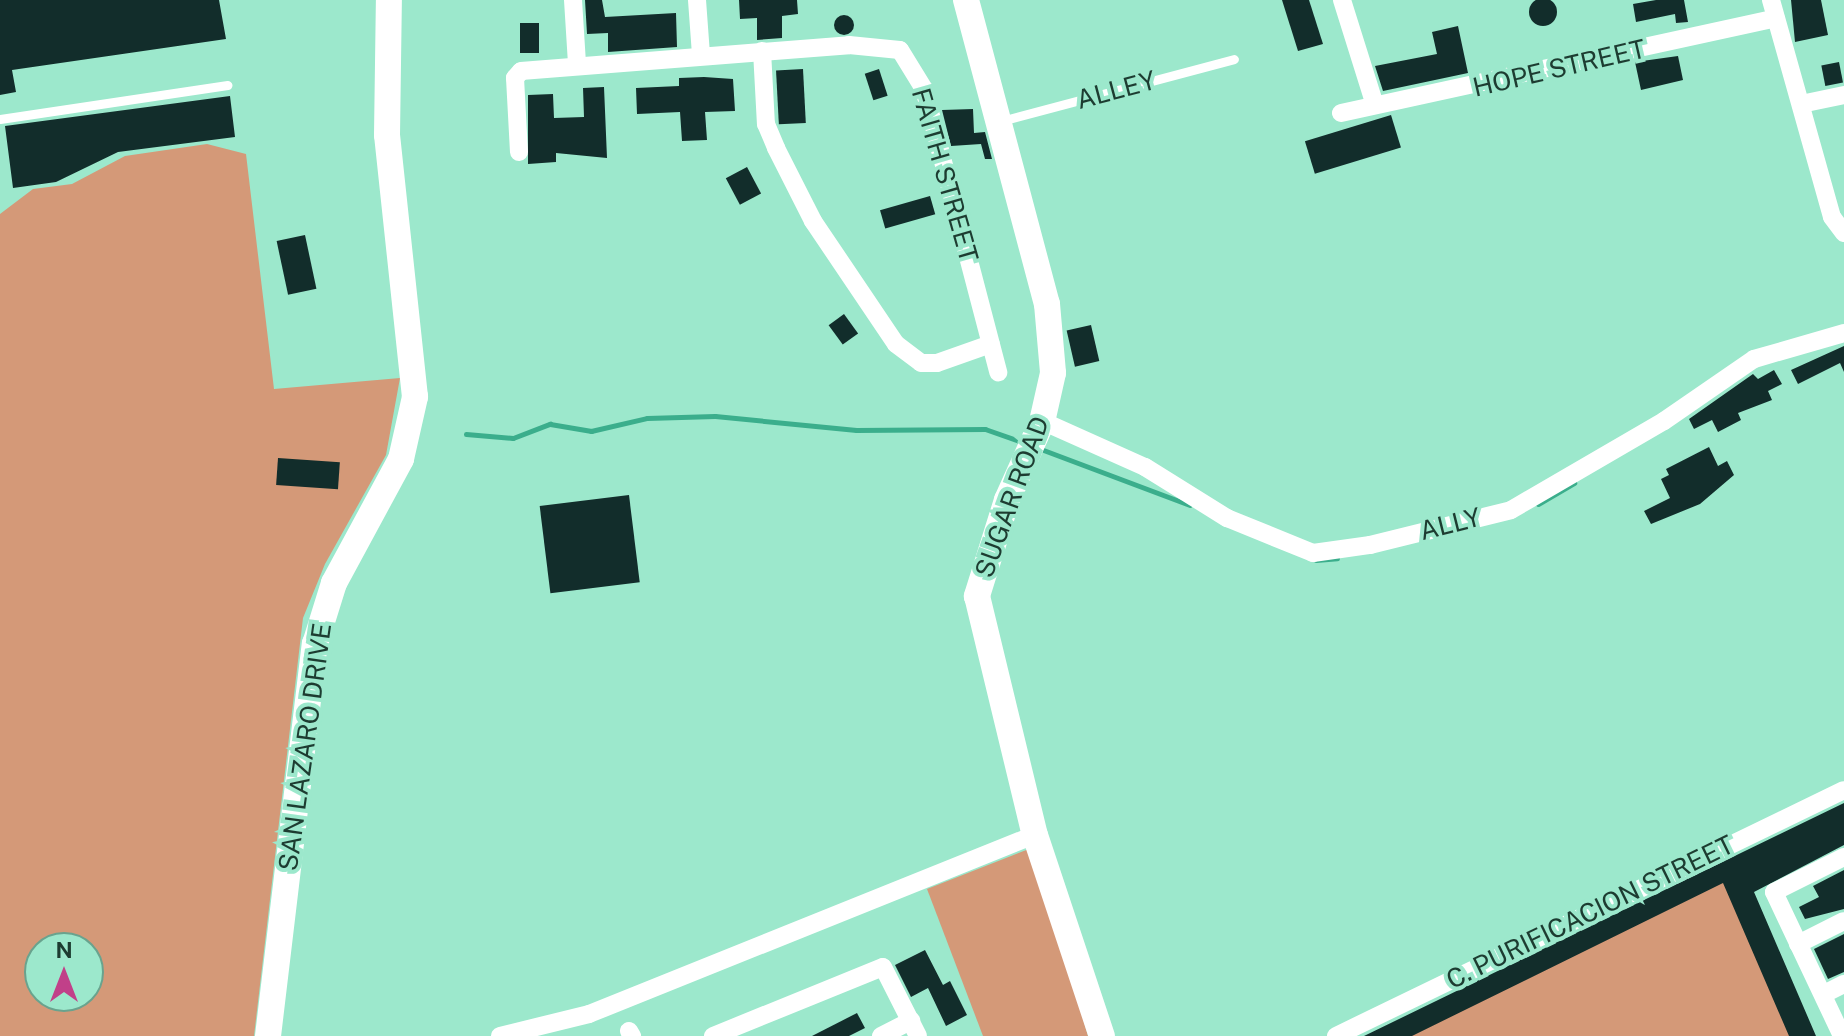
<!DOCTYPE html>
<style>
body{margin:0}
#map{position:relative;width:1844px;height:1036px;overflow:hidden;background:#9ce8cc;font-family:"Public Sans",sans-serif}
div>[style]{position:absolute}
.green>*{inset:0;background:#d49978}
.stream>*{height:5px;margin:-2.5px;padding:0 2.5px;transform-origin:2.5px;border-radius:2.5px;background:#3bae8c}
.building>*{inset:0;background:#122d2b;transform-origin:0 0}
.round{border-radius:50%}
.lane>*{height:9px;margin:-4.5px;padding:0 4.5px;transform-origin:4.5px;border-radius:4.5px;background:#fff}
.street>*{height:18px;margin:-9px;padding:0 9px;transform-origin:9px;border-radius:9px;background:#fff}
.secondary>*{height:26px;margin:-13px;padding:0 13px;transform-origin:13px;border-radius:13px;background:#fff}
span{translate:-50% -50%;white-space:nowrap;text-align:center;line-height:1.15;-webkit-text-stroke:8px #9ce8cc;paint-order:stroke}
.street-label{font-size:26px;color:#1d3c31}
.north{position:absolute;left:24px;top:932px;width:80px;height:80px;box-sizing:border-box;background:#9ce8cc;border:2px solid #69a38e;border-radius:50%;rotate:0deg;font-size:22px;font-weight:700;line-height:32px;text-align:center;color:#1d3c31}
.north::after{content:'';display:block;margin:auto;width:28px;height:36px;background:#c14089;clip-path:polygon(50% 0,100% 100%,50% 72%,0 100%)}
</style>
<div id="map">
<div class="green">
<div style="clip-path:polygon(evenodd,207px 144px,246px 154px,274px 389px,400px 378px,386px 455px,325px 564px,303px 618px,254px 1036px,0 1036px,0 214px,33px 189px,72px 184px,125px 156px,207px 144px,40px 948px,88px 948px,88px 996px,40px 996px,40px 948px)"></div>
<div style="clip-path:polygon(1034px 847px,1088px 1036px,983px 1036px,927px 889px)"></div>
<div style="clip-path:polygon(1737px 875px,1805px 1036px,1397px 1036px)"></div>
</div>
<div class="stream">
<div style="left:466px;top:434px;width:47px;rotate:4.9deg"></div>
<div style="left:513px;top:438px;width:40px;rotate:-21deg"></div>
<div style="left:550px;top:424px;width:42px;rotate:9.7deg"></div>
<div style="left:591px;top:431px;width:57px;rotate:-13.1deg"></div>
<div style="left:647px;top:418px;width:68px;rotate:-1.7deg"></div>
<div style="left:715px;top:416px;width:142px;rotate:5.7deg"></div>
<div style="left:856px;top:430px;width:129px;rotate:-0.4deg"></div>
<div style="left:985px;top:429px;width:42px;rotate:19.3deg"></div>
<div style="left:1038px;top:448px;width:162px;rotate:20.6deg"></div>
<div style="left:1538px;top:504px;width:42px;rotate:-30.3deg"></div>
<div style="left:1316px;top:560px;width:21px;rotate:-5deg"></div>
</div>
<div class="building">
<div class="round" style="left:1529px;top:-2px;width:28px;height:28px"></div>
<div style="clip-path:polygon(0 0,219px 0,226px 39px,12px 70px,16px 92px,0 95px)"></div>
<div style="clip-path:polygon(585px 0,602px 0,605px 17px,676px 13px,677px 47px,608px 52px,608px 33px,587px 34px)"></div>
<div style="clip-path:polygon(739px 0,797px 0,798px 14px,782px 16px,782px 38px,757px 40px,757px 18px,740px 19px)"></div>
<div style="clip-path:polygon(1282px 0,1309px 0,1323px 44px,1298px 51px)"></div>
<div style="clip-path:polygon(1656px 0,1684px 0,1688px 22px,1676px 23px,1675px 14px,1636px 22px,1633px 4px)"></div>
<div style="clip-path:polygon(1791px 0,1821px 0,1828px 35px,1795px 42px)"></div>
<div class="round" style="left:834px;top:15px;width:20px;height:20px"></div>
<div style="left:520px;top:23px;width:19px;height:30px"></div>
<div style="clip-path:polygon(1458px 26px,1468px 73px,1383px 91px,1375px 66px,1437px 54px,1432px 32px)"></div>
<div style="clip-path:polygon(1678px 56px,1683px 80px,1641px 90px,1635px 62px)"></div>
<div style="left:1839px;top:62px;width:21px;height:18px;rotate:79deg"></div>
<div style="left:803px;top:69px;width:54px;height:27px;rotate:87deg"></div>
<div style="left:879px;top:69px;width:28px;height:15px;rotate:72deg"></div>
<div style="clip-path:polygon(704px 77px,733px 79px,735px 111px,705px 112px,707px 140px,682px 141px,680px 112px,637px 114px,636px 88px,679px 86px,679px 78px)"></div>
<div style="clip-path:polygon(604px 87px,607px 158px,556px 153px,556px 162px,528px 164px,528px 95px,553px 94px,554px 118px,584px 117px,583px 88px)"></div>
<div style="clip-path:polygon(230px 96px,235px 137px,118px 152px,56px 182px,13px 188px,5px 126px)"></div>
<div style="clip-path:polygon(973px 109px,974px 133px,985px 132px,992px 159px,985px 159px,981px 144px,951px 146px,942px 110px)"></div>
<div style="left:1391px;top:115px;width:34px;height:90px;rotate:73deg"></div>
<div style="left:747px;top:167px;width:30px;height:24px;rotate:62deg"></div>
<div style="left:930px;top:196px;width:19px;height:52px;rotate:74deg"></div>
<div style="left:305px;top:235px;width:55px;height:29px;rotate:78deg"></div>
<div style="left:844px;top:314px;width:24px;height:19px;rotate:54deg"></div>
<div style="left:1091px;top:325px;width:37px;height:25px;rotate:77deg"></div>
<div style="clip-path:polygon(1844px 346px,1844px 372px,1840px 363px,1798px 384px,1791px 370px)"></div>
<div style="clip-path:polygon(1774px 370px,1782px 384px,1768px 391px,1772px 400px,1738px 413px,1741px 420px,1718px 432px,1712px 420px,1694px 429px,1689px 419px,1753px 374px,1758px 379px)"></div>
<div style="clip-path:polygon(1709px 447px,1718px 466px,1727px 461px,1734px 475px,1700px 504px,1651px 524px,1644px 511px,1670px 498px,1661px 479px,1669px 475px,1666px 469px)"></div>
<div style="left:278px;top:458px;width:62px;height:27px;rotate:4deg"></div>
<div style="left:629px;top:495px;width:88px;height:90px;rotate:83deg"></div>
<div style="clip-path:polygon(1844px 803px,1844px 845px,1754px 892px,1816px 1036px,1789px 1036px,1723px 883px,1412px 1036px,1364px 1036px)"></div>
<div style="clip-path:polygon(1844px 870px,1844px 909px,1805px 919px,1799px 907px,1819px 897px,1813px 886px)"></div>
<div style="clip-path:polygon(1844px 934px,1844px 972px,1828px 979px,1814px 949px)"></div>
<div style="clip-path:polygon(925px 950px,943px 985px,950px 981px,967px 1015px,946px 1026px,928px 988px,911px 997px,895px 965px)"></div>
<div style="clip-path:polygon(857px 1013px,865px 1028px,849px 1036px,812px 1036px)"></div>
</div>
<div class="lane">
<div style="left:0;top:119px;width:230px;rotate:-8.5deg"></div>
<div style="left:1001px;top:121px;width:241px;rotate:-14.9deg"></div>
</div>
<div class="street">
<div style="left:573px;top:0;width:63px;rotate:86.4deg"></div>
<div style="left:697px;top:0;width:55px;rotate:85.8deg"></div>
<div style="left:1342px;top:0;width:110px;rotate:72.6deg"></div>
<div style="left:1771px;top:0;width:225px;rotate:74.3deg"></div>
<div style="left:1832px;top:217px;width:20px;rotate:53deg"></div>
<div style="left:762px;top:51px;width:73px;rotate:86.9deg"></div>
<div style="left:766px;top:124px;width:26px;rotate:67deg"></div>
<div style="left:776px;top:148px;width:82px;rotate:63.1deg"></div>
<div style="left:813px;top:221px;width:148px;rotate:56deg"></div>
<div style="left:896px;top:344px;width:31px;rotate:37deg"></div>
<div style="left:921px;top:363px;width:16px"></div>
<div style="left:937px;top:363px;width:57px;rotate:-19.4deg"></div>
<div style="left:1801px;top:104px;width:44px;rotate:-11.8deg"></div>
<div style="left:1341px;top:113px;width:445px;rotate:-12.3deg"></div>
<div style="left:519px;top:152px;width:74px;rotate:-93.1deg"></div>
<div style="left:515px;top:78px;width:9px;rotate:-49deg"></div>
<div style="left:521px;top:71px;width:329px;rotate:-4.5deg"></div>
<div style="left:849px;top:45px;width:51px;rotate:5.6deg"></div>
<div style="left:900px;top:50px;width:46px;rotate:58.4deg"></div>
<div style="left:924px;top:89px;width:293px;rotate:75.3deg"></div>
<div style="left:1042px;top:421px;width:113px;rotate:24.1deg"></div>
<div style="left:1145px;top:467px;width:97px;rotate:31.9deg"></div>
<div style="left:1227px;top:518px;width:93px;rotate:22.1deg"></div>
<div style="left:1313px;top:553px;width:58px;rotate:-8deg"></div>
<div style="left:1370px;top:545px;width:145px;rotate:-13.9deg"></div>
<div style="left:1511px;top:510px;width:177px;rotate:-30.2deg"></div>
<div style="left:1664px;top:421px;width:109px;rotate:-34.6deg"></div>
<div style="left:1754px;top:359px;width:94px;rotate:-16.1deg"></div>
<div style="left:1798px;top:944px;width:51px;rotate:-26.6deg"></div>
<div style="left:1824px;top:994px;width:22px;rotate:-27deg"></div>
<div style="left:629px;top:1031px;width:6px;rotate:59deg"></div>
<div style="left:500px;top:1036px;width:92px;rotate:-13.9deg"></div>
<div style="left:589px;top:1014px;width:481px;rotate:-21.9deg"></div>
<div style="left:713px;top:1036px;width:183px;rotate:-22.1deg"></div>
<div style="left:883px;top:967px;width:77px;rotate:63.1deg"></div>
<div style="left:881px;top:1036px;width:34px;rotate:-27deg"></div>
<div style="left:1336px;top:1036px;width:564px;rotate:-25.84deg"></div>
<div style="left:1842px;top:1036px;width:159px;rotate:-115.3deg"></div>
<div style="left:1774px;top:892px;width:78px;rotate:-26.6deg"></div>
</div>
<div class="secondary">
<div style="left:966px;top:0;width:315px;rotate:75.1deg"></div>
<div style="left:1047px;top:304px;width:69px;rotate:85deg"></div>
<div style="left:1053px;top:373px;width:50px;rotate:102.7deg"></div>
<div style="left:1042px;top:422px;width:85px;rotate:114.2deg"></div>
<div style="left:1007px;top:500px;width:101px;rotate:107.4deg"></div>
<div style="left:977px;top:596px;width:246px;rotate:76.4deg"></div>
<div style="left:1035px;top:835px;width:212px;rotate:71.6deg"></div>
<div style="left:268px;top:1036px;width:395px;rotate:-83.2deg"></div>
<div style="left:315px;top:644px;width:64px;rotate:-72.7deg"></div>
<div style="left:334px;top:583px;width:141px;rotate:-61.6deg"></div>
<div style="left:401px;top:459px;width:64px;rotate:-77.3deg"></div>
<div style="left:415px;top:397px;width:263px;rotate:-96.1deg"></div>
<div style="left:387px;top:135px;width:135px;rotate:-89.2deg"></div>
</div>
<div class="street-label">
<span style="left:1559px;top:68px;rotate:-13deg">HOPE STREET</span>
<span style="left:1116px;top:90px;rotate:-15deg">ALLEY</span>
<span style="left:945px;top:175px;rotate:74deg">FAITH STREET</span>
<span style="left:1012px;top:497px;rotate:-70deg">SUGAR ROAD</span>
<span style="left:1450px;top:524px;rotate:-14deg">ALLY</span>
<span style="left:305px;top:747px;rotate:-82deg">SAN LAZARO DRIVE</span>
<span style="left:1590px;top:912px;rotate:-26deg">C. PURIFICACION STREET</span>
</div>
<div class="north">N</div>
</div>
